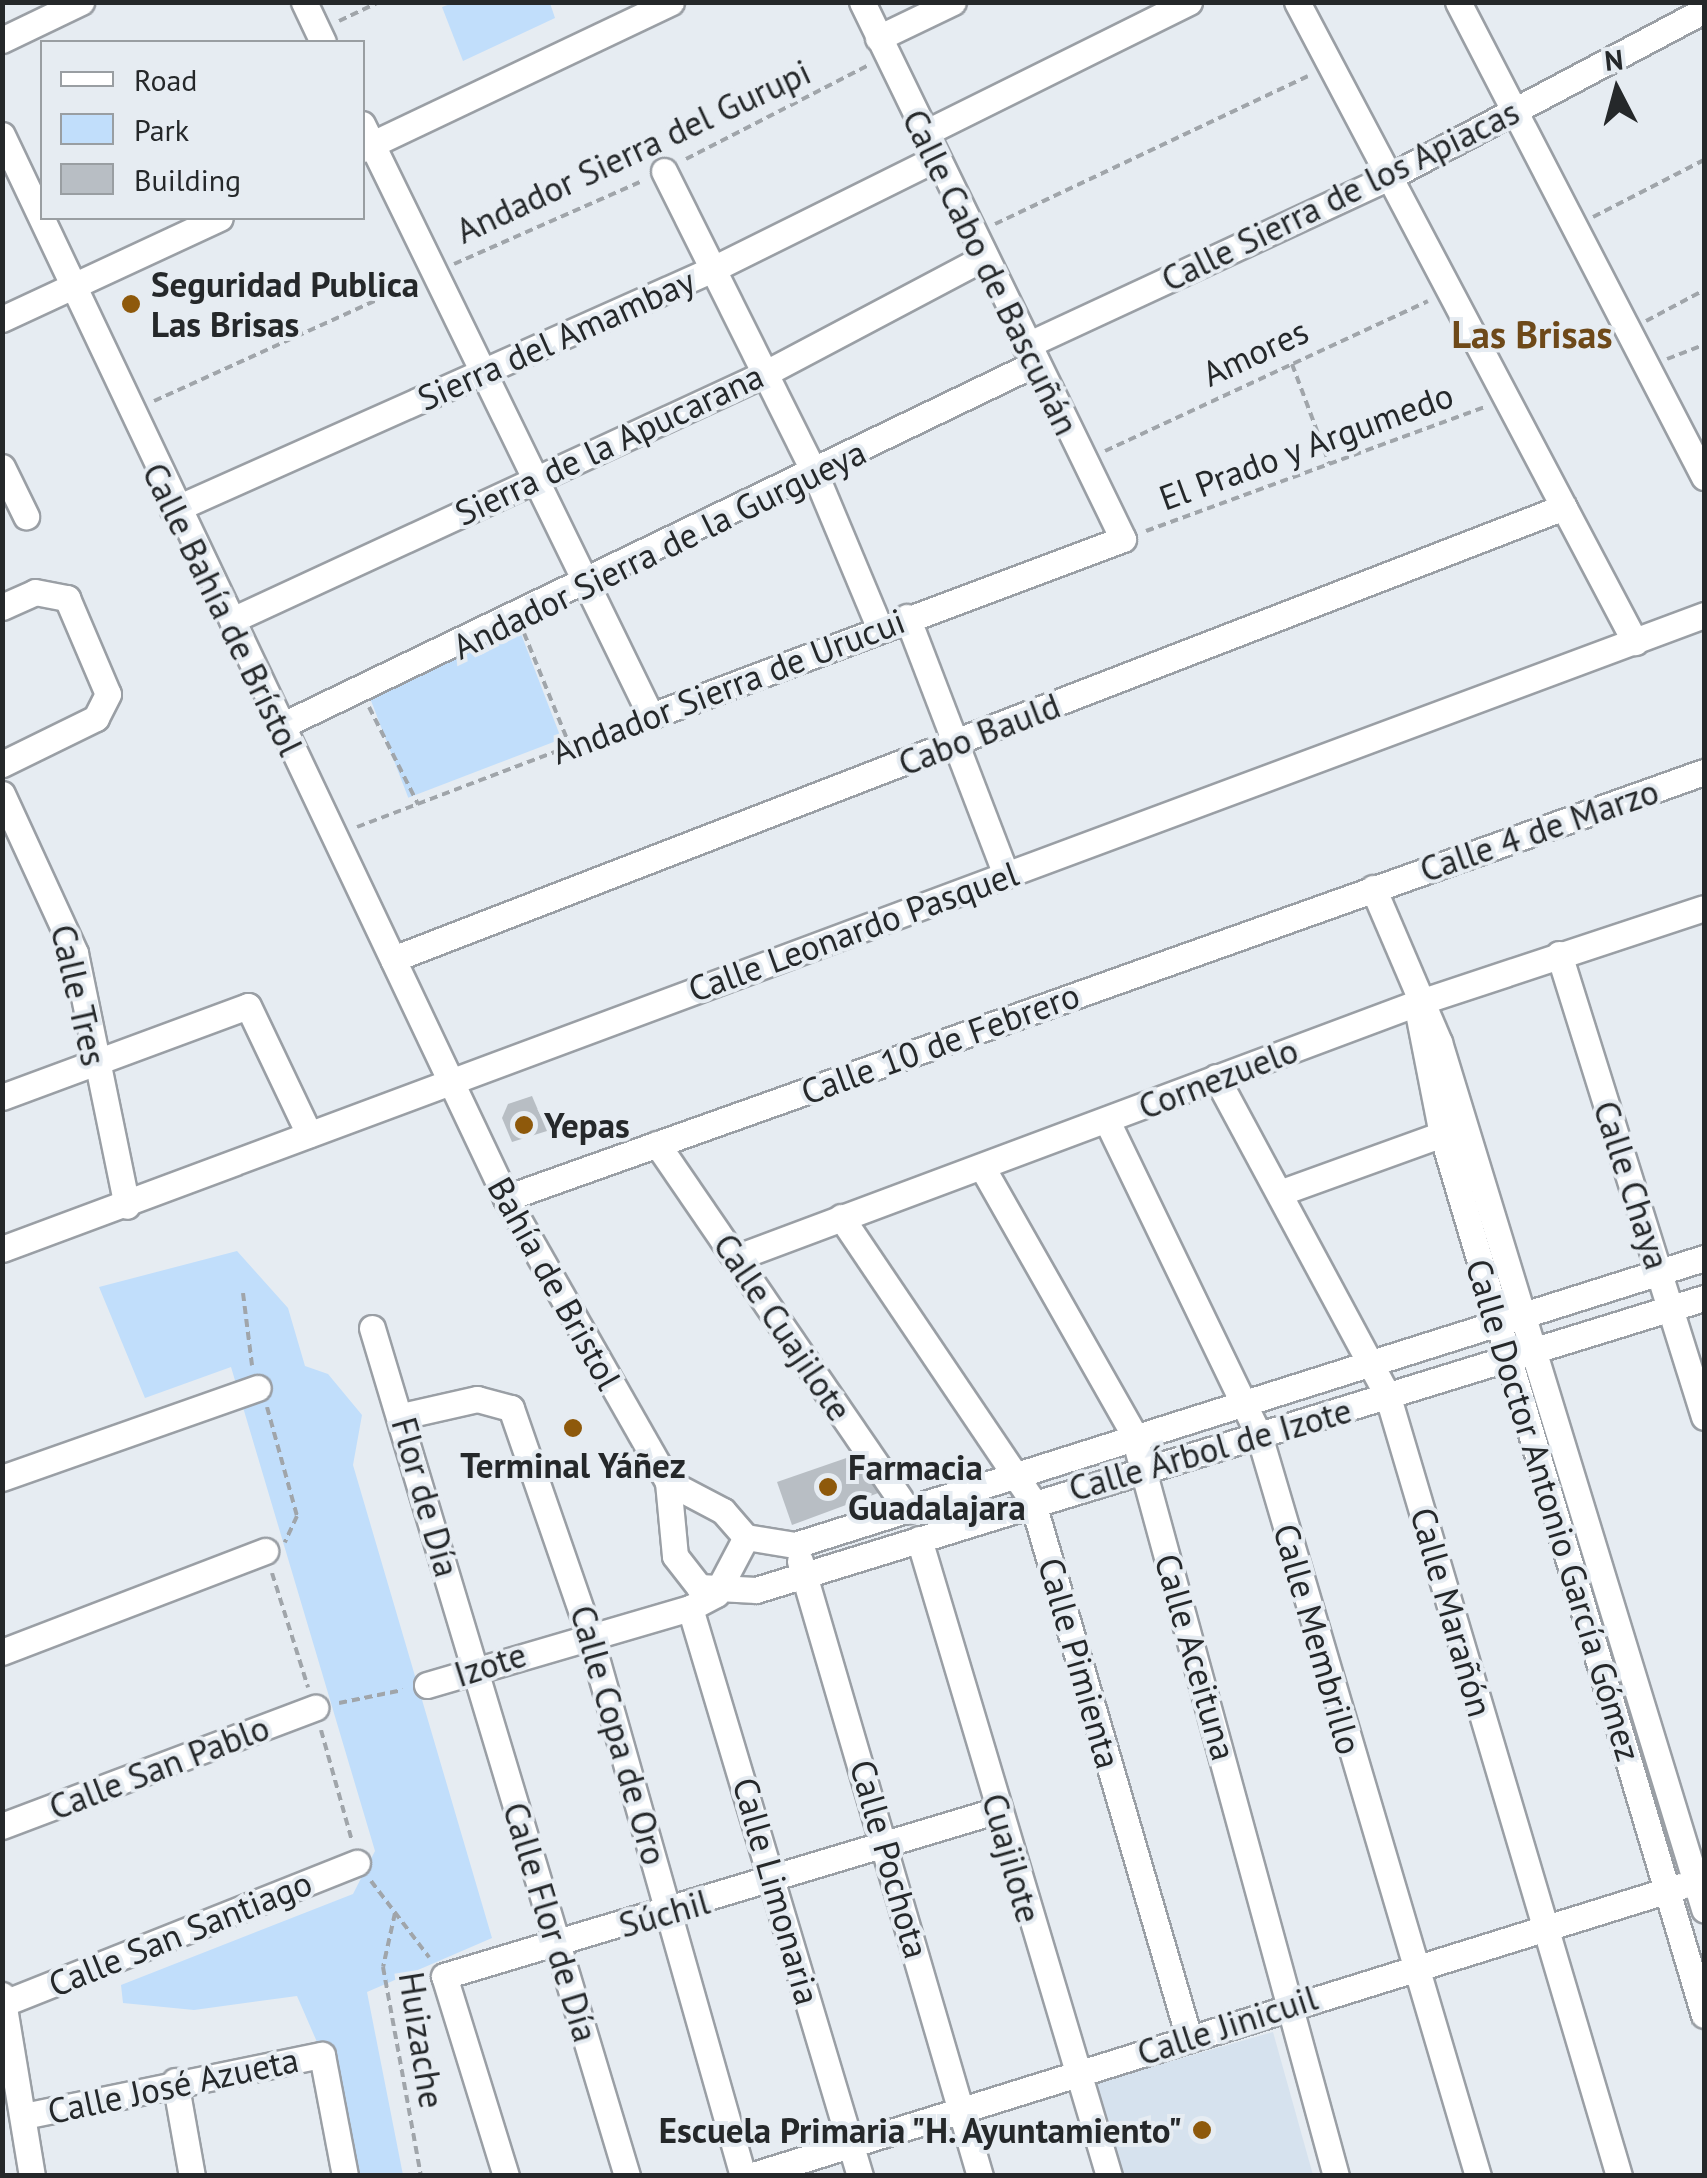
<!DOCTYPE html>
<meta charset="utf-8">
<style>
body{margin:0}
#map{position:relative;width:1707px;height:2178px;overflow:hidden;background:#e6ecf2;font-family:"PT Sans",sans-serif}
div>[style]{position:absolute}
.built>*{inset:0;background:#d6e2ee}
.green>*{inset:0;background:#c1defb;transform-origin:0 0}
.building>*{inset:0;background:#b8bec4}
.path>*{height:4px;margin-top:-2px;transform-origin:0;background:repeating-linear-gradient(90deg,#a0a5aa 0 8px,transparent 0 13px)}
.roads{filter:drop-shadow(2px 0 #9a9fa5) drop-shadow(-2px 0 #9a9fa5) drop-shadow(0 2px #9a9fa5) drop-shadow(0 -2px #9a9fa5)}
.minor>*{height:25px;margin:-12.5px;padding:0 12.5px;transform-origin:12.5px;border-radius:12.5px;background:#fff}
.dots>*{width:28px;height:28px;translate:-50% -50%;box-sizing:border-box;border:5px solid #e6ecf2;border-radius:50%}
span{translate:-50% -50%;white-space:nowrap;text-align:center;line-height:1.15;-webkit-text-stroke:8px #e6ecf2;paint-order:stroke}
.street-label{font-size:35px;color:#25282a}
.poi-label{font-size:35px;color:#25282a;font-weight:700}
.left{translate:0 -50%;text-align:left}
.right{translate:-100% -50%;text-align:right}
.neighbourhood-label{font-size:38px;color:#6e4919;font-weight:700}
.frame{position:absolute;inset:0;border:5px solid #25282a;pointer-events:none}
.legend{position:absolute;left:40px;top:40px;width:325px;height:180px;box-sizing:border-box;background:#e6ecf2;border:2px solid #999ea2;margin:0;padding:12px 18px;list-style:none;font-size:30px;color:#25282a}
.legend li{display:flex;align-items:center;gap:20px;height:50px}
.legend b{width:50px;border:2px solid #999ea2}
.north{position:absolute;left:1567px;top:40px;width:100px;height:100px;-webkit-text-stroke:8px #e6ecf2;paint-order:stroke;rotate:354deg;font-size:28px;font-weight:700;line-height:40px;text-align:center;color:#25282a}
.north::after{content:'';display:block;margin:auto;width:35px;height:45px;background:#25282a;clip-path:polygon(50% 0,100% 100%,50% 72%,0 100%)}
</style>
<div id="map">
<div class="built">
<div style="clip-path:polygon(1273px 2032px,1313px 2175px,1118px 2175px,1088px 2085px)"></div>
</div>
<div class="green">
<div style="clip-path:polygon(453px 3px,550px 3px,555px 18px,463px 61px,442px 7px)"></div>
<div style="left:518px;top:626px;width:121px;height:164px;rotate:69deg"></div>
<div style="clip-path:polygon(237px 1251px,288px 1308px,305px 1366px,328px 1374px,362px 1415px,353px 1465px,492px 1938px,367px 1992px,403px 2175px,335px 2175px,317px 2042px,297px 1996px,194px 2010px,123px 2003px,121px 1985px,353px 1894px,375px 1851px,231px 1367px,145px 1398px,99px 1287px)"></div>
</div>
<div class="building">
<div style="clip-path:polygon(532px 1096px,547px 1131px,512px 1142px,502px 1118px,508px 1104px)"></div>
<div style="clip-path:polygon(855px 1455px,881px 1492px,792px 1525px,777px 1482px)"></div>
</div>
<div class="path">
<div style="left:339px;top:21px;width:44px;rotate:-25.4deg"></div>
<div style="left:686px;top:159px;width:206px;rotate:-27.2deg"></div>
<div style="left:1593px;top:217px;width:125px;rotate:-27.2deg"></div>
<div style="left:995px;top:224px;width:346px;rotate:-25.3deg"></div>
<div style="left:454px;top:264px;width:206px;rotate:-23.8deg"></div>
<div style="left:1646px;top:321px;width:66px;rotate:-28.1deg"></div>
<div style="left:1667px;top:359px;width:40px;rotate:-21deg"></div>
<div style="left:1292px;top:364px;width:106px;rotate:69.5deg"></div>
<div style="left:154px;top:401px;width:286px;rotate:-24.4deg"></div>
<div style="left:1105px;top:451px;width:356px;rotate:-24.9deg"></div>
<div style="left:1146px;top:531px;width:361px;rotate:-20.1deg"></div>
<div style="left:524px;top:633px;width:120px;rotate:67.9deg"></div>
<div style="left:369px;top:707px;width:109px;rotate:63.2deg"></div>
<div style="left:357px;top:827px;width:290px;rotate:-20.8deg"></div>
<div style="left:243px;top:1293px;width:73px;rotate:82.9deg"></div>
<div style="left:267px;top:1407px;width:113px;rotate:74.6deg"></div>
<div style="left:297px;top:1516px;width:29px;rotate:115deg"></div>
<div style="left:272px;top:1573px;width:120px;rotate:72.5deg"></div>
<div style="left:339px;top:1703px;width:65px;rotate:-11.5deg"></div>
<div style="left:321px;top:1730px;width:115px;rotate:74.4deg"></div>
<div style="left:371px;top:1881px;width:96px;rotate:52.7deg"></div>
<div style="left:395px;top:1913px;width:55px;rotate:102.5deg"></div>
<div style="left:383px;top:1967px;width:212px;rotate:79.7deg"></div>
</div>
<div class="roads">
<div class="minor">
<div style="left:304px;top:2px;width:44px;rotate:64.6deg"></div>
<div style="left:1297px;top:2px;width:724px;rotate:62.16deg"></div>
<div style="left:1458px;top:2px;width:535px;rotate:62.62deg"></div>
<div style="left:878px;top:38px;width:83px;rotate:-25.6deg"></div>
<div style="left:2px;top:40px;width:88px;rotate:-25.7deg"></div>
<div style="left:362px;top:124px;width:659px;rotate:63.98deg"></div>
<div style="left:651px;top:716px;width:504px;rotate:-20.56deg"></div>
<div style="left:1123px;top:539px;width:597px;rotate:-115.92deg"></div>
<div style="left:923px;top:134px;width:297px;rotate:-26.4deg"></div>
<div style="left:2px;top:135px;width:1176px;rotate:64.63deg"></div>
<div style="left:506px;top:1198px;width:327px;rotate:60.3deg"></div>
<div style="left:668px;top:1482px;width:74px;rotate:84.6deg"></div>
<div style="left:675px;top:1556px;width:39px;rotate:52deg"></div>
<div style="left:699px;top:1587px;width:57px;rotate:3deg"></div>
<div style="left:756px;top:1590px;width:992px;rotate:-17.12deg"></div>
<div style="left:362px;top:149px;width:342px;rotate:-25.4deg"></div>
<div style="left:664px;top:171px;width:341px;rotate:63.5deg"></div>
<div style="left:816px;top:476px;width:166px;rotate:67.3deg"></div>
<div style="left:2px;top:319px;width:240px;rotate:-24.9deg"></div>
<div style="left:1025px;top:346px;width:404px;rotate:-24.9deg"></div>
<div style="left:1391px;top:176px;width:354px;rotate:-27.9deg"></div>
<div style="left:2px;top:467px;width:55px;rotate:63.9deg"></div>
<div style="left:173px;top:510px;width:591px;rotate:-24.05deg"></div>
<div style="left:713px;top:269px;width:248px;rotate:-26.4deg"></div>
<div style="left:2px;top:607px;width:36px;rotate:-24deg"></div>
<div style="left:35px;top:592px;width:33px;rotate:11deg"></div>
<div style="left:67px;top:598px;width:104px;rotate:66.9deg"></div>
<div style="left:108px;top:694px;width:27px;rotate:117deg"></div>
<div style="left:96px;top:718px;width:105px;rotate:153.9deg"></div>
<div style="left:907px;top:617px;width:276px;rotate:69deg"></div>
<div style="left:232px;top:620px;width:584px;rotate:-24.81deg"></div>
<div style="left:762px;top:375px;width:248px;rotate:-27.9deg"></div>
<div style="left:281px;top:726px;width:835px;rotate:-25.68deg"></div>
<div style="left:2px;top:794px;width:175px;rotate:65.3deg"></div>
<div style="left:75px;top:953px;width:258px;rotate:78.4deg"></div>
<div style="left:1373px;top:888px;width:168px;rotate:66.8deg"></div>
<div style="left:1439px;top:1042px;width:907px;rotate:73deg"></div>
<div style="left:1559px;top:954px;width:485px;rotate:72.6deg"></div>
<div style="left:393px;top:959px;width:1255px;rotate:-21.11deg"></div>
<div style="left:1417px;top:1007px;width:129px;rotate:78.9deg"></div>
<div style="left:1442px;top:1134px;width:919px;rotate:73.44deg"></div>
<div style="left:1216px;top:1077px;width:363px;rotate:61.7deg"></div>
<div style="left:1388px;top:1397px;width:813px;rotate:73.48deg"></div>
<div style="left:2px;top:1097px;width:262px;rotate:-20.3deg"></div>
<div style="left:248px;top:1006px;width:142px;rotate:64.5deg"></div>
<div style="left:1107px;top:1121px;width:349px;rotate:64.2deg"></div>
<div style="left:1259px;top:1435px;width:773px;rotate:73.54deg"></div>
<div style="left:657px;top:1144px;width:444px;rotate:55.6deg"></div>
<div style="left:982px;top:1167px;width:306px;rotate:60.4deg"></div>
<div style="left:1133px;top:1433px;width:770px;rotate:74.72deg"></div>
<div style="left:1282px;top:1192px;width:170px;rotate:-19.9deg"></div>
<div style="left:506px;top:1198px;width:1271px;rotate:-19.58deg"></div>
<div style="left:841px;top:1217px;width:341px;rotate:56deg"></div>
<div style="left:1032px;top:1500px;width:560px;rotate:73.73deg"></div>
<div style="left:2px;top:1249px;width:1816px;rotate:-20.43deg"></div>
<div style="left:735px;top:1258px;width:728px;rotate:-20.5deg"></div>
<div style="left:1417px;top:1003px;width:302px;rotate:-18.3deg"></div>
<div style="left:372px;top:1328px;width:886px;rotate:73.26deg"></div>
<div style="left:402px;top:1416px;width:77px;rotate:-12.8deg"></div>
<div style="left:477px;top:1399px;width:35px;rotate:15deg"></div>
<div style="left:511px;top:1408px;width:238px;rotate:70.9deg"></div>
<div style="left:589px;top:1633px;width:564px;rotate:74.17deg"></div>
<div style="left:2px;top:1478px;width:271px;rotate:-19.4deg"></div>
<div style="left:668px;top:1482px;width:62px;rotate:27.8deg"></div>
<div style="left:723px;top:1511px;width:35px;rotate:49deg"></div>
<div style="left:746px;top:1537px;width:50px;rotate:9.3deg"></div>
<div style="left:795px;top:1545px;width:953px;rotate:-17.52deg"></div>
<div style="left:919px;top:1539px;width:665px;rotate:73.39deg"></div>
<div style="left:800px;top:1561px;width:641px;rotate:73.69deg"></div>
<div style="left:690px;top:1608px;width:593px;rotate:73.34deg"></div>
<div style="left:2px;top:1652px;width:282px;rotate:-21deg"></div>
<div style="left:427px;top:1685px;width:274px;rotate:-16.3deg"></div>
<div style="left:690px;top:1608px;width:30px;rotate:-28deg"></div>
<div style="left:716px;top:1594px;width:64px;rotate:-62.2deg"></div>
<div style="left:2px;top:1826px;width:335px;rotate:-20.7deg"></div>
<div style="left:2px;top:1995px;width:183px;rotate:80.6deg"></div>
<div style="left:2px;top:2004px;width:382px;rotate:-21.7deg"></div>
<div style="left:175px;top:2081px;width:97px;rotate:79.9deg"></div>
<div style="left:24px;top:2116px;width:304px;rotate:-11.6deg"></div>
<div style="left:322px;top:2055px;width:123px;rotate:79.2deg"></div>
<div style="left:506px;top:2176px;width:209px;rotate:-107.2deg"></div>
<div style="left:444px;top:1976px;width:578px;rotate:-16.68deg"></div>
<div style="left:750px;top:2176px;width:975px;rotate:-17.3deg"></div>
</div>
</div>
<div class="dots">
<div style="left:131px;top:304px;background:#8e590b"></div>
<div style="left:524px;top:1125px;background:#8e590b"></div>
<div style="left:573px;top:1428px;background:#8e590b"></div>
<div style="left:828px;top:1487px;background:#8e590b"></div>
<div style="left:1202px;top:2130px;background:#8e590b"></div>
</div>
<div class="street-label">
<span style="left:633px;top:151px;rotate:-25deg">Andador Sierra del Gurupi</span>
<span style="left:1340px;top:195px;rotate:-26deg">Calle Sierra de los Apiacas</span>
<span style="left:991px;top:272px;rotate:64deg">Calle Cabo de Bascuñán</span>
<span style="left:556px;top:339px;rotate:-24deg">Sierra del Amambay</span>
<span style="left:1255px;top:352px;rotate:-25deg">Amores</span>
<span style="left:609px;top:444px;rotate:-25deg">Sierra de la Apucarana</span>
<span style="left:1306px;top:446px;rotate:-20deg">El Prado y Argumedo</span>
<span style="left:659px;top:549px;rotate:-26deg">Andador Sierra de la Gurgueya</span>
<span style="left:223px;top:609px;rotate:64deg">Calle Bahía de Brístol</span>
<span style="left:728px;top:686px;rotate:-21deg">Andador Sierra de Urucui</span>
<span style="left:979px;top:734px;rotate:-21deg">Cabo Bauld</span>
<span style="left:1539px;top:830px;rotate:-19deg">Calle 4 de Marzo</span>
<span style="left:853px;top:931px;rotate:-20deg">Calle Leonardo Pasquel</span>
<span style="left:79px;top:995px;rotate:77deg">Calle Tres</span>
<span style="left:940px;top:1043px;rotate:-20deg">Calle 10 de Febrero</span>
<span style="left:1218px;top:1078px;rotate:-21deg">Cornezuelo</span>
<span style="left:1632px;top:1185px;rotate:72deg">Calle Chaya</span>
<span style="left:555px;top:1283px;rotate:61deg">Bahía de Bristol</span>
<span style="left:783px;top:1327px;rotate:56deg">Calle Cuajilote</span>
<span style="left:1210px;top:1449px;rotate:-16deg">Calle Árbol de Izote</span>
<span style="left:426px;top:1497px;rotate:74deg">Flor de Día</span>
<span style="left:1554px;top:1510px;rotate:73deg">Calle Doctor Antonio García Gómez</span>
<span style="left:1452px;top:1612px;rotate:74deg">Calle Marañón</span>
<span style="left:1318px;top:1639px;rotate:74deg">Calle Membrillo</span>
<span style="left:1196px;top:1657px;rotate:74deg">Calle Aceituna</span>
<span style="left:1080px;top:1663px;rotate:74deg">Calle Pimienta</span>
<span style="left:490px;top:1664px;rotate:-18deg">Izote</span>
<span style="left:619px;top:1735px;rotate:74deg">Calle Copa de Oro</span>
<span style="left:159px;top:1767px;rotate:-21deg">Calle San Pablo</span>
<span style="left:1012px;top:1858px;rotate:74deg">Cuajilote</span>
<span style="left:890px;top:1859px;rotate:74deg">Calle Pochota</span>
<span style="left:777px;top:1891px;rotate:74deg">Calle Limonaria</span>
<span style="left:664px;top:1913px;rotate:-16deg">Súchil</span>
<span style="left:551px;top:1922px;rotate:73deg">Calle Flor de Día</span>
<span style="left:180px;top:1933px;rotate:-22deg">Calle San Santiago</span>
<span style="left:1227px;top:2025px;rotate:-18deg">Calle Jinicuil</span>
<span style="left:422px;top:2040px;rotate:81deg">Huizache</span>
<span style="left:173px;top:2085px;rotate:-12deg">Calle José Azueta</span>
</div>
<div class="poi-label">
<span class="left" style="left:151px;top:304px">Seguridad Publica<br>Las Brisas</span>
<span class="left" style="left:544px;top:1125px">Yepas</span>
<span style="left:573px;top:1465px">Terminal Yáñez</span>
<span class="left" style="left:848px;top:1487px">Farmacia<br>Guadalajara</span>
<span class="right" style="left:1182px;top:2130px">Escuela Primaria "H. Ayuntamiento"</span>
</div>
<div class="neighbourhood-label">
<span style="left:1532px;top:334px">Las Brisas</span>
</div>
<div class="frame"></div>
<ul class="legend">
<li><b style="height:12px;background:#fff"></b>Road</li>
<li><b style="height:28px;background:#c1defb"></b>Park</li>
<li><b style="height:28px;background:#b8bec4"></b>Building</li>
</ul>
<div class="north">N</div>
</div>
